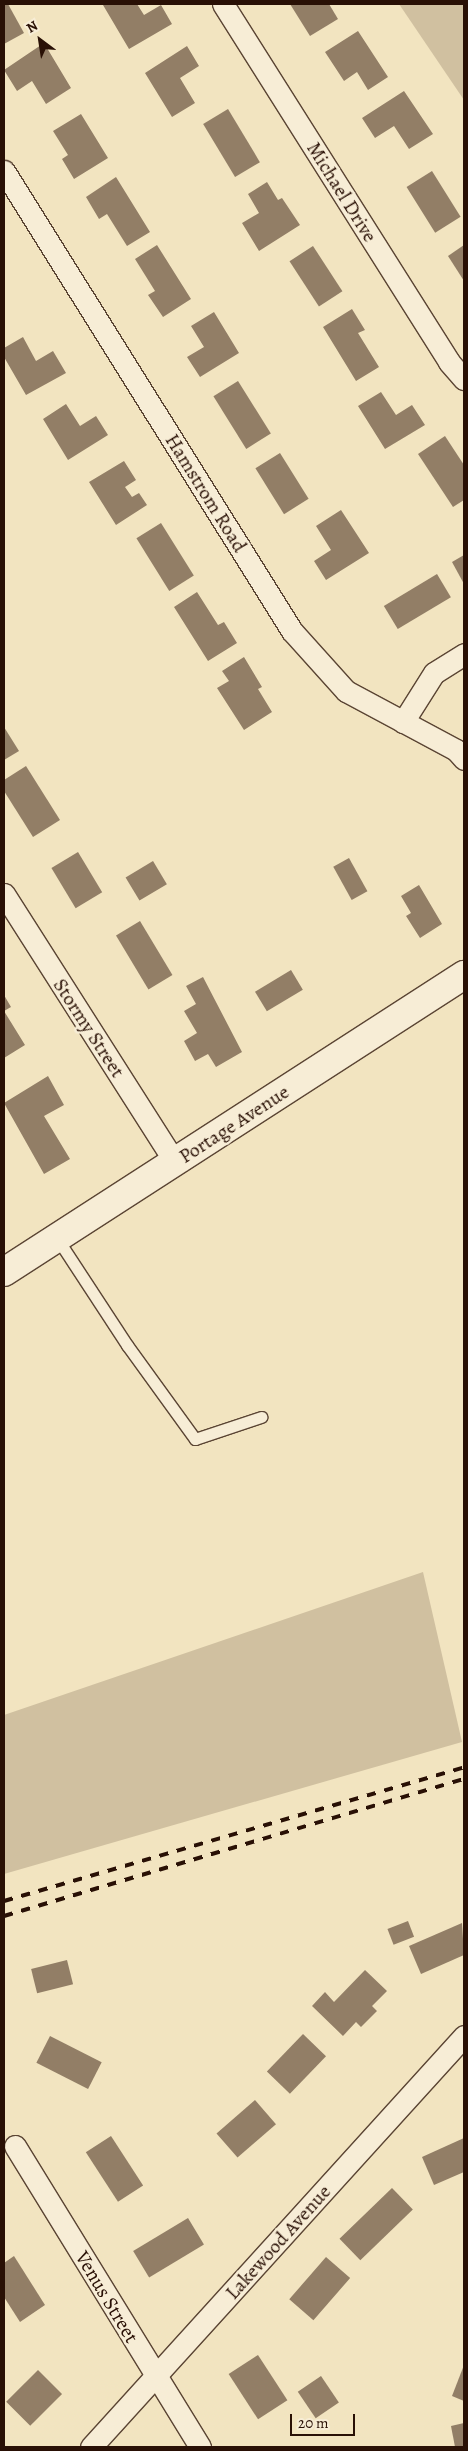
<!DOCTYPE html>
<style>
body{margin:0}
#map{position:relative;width:468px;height:2451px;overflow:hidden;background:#f2e4c0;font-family:Alegreya,serif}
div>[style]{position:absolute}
.green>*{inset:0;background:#d0c0a0}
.building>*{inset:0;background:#927e66;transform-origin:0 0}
.roads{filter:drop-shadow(1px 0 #5b4534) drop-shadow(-1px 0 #5b4534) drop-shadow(0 1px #5b4534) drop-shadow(0 -1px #5b4534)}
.service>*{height:11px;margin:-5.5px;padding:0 5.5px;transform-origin:5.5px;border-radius:5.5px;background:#f7edd6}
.minor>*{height:21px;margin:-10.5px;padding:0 10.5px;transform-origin:10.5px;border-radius:10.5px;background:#f7edd6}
.tertiary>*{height:28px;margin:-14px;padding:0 14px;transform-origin:14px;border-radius:14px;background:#f7edd6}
.rail>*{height:4px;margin-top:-2px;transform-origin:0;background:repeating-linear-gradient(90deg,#291005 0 9px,transparent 0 18px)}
span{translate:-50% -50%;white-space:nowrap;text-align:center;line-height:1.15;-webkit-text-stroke:5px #f7edd6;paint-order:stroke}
.street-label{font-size:20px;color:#291005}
.frame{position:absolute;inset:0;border:5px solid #291005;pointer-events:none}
.north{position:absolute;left:15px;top:15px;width:50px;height:50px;-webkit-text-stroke:4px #f7edd6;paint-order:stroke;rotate:329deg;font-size:14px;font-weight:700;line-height:20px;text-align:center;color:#291005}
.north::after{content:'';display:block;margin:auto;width:18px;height:22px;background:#291005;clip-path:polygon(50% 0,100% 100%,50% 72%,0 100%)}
.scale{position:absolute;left:290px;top:2414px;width:65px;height:22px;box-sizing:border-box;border:2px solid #291005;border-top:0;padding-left:6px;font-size:15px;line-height:18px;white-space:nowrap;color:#291005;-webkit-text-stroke:4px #f7edd6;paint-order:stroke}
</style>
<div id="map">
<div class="green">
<div style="clip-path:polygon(399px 4px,464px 4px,464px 100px)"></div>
<div style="clip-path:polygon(423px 1572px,462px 1742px,4px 1874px,4px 1715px)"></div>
</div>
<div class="building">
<div style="clip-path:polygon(4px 4px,8px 4px,24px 33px,4px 44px)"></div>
<div style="clip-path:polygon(106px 4px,137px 4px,144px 15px,161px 5px,172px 24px,129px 49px,103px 5px)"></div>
<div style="clip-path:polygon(290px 4px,329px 4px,338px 19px,310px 36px)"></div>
<div style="clip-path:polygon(358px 31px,388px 77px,368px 90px,357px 72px,344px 81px,325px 52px)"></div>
<div style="clip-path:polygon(44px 43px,71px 88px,46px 104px,32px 81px,17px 91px,4px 70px)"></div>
<div style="clip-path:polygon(187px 46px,199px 66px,180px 78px,195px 103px,172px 117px,145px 73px)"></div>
<div style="clip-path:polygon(404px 91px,433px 134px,409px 149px,394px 126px,375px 138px,362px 118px)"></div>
<div style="left:228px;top:109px;width:62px;height:29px;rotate:59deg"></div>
<div style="clip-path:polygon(81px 114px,108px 158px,74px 179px,62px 159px,68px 155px,53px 131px)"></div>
<div style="left:432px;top:171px;width:54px;height:30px;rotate:58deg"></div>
<div style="clip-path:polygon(116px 177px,150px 232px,127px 246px,107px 214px,99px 219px,86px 197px)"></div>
<div style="clip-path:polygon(267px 182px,278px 200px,282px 198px,300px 225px,259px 251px,242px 223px,259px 213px,248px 194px)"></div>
<div style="clip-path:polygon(157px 245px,191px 299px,163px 317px,148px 295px,155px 291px,135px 259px)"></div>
<div style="clip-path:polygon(464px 245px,464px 281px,448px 256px)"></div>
<div style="left:313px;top:246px;width:54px;height:28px;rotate:57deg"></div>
<div style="clip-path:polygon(352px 309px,365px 330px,358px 333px,379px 367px,356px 381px,323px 327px)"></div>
<div style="clip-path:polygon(214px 312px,239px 353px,200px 377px,187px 357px,204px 347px,191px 326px)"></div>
<div style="clip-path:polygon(23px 337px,36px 361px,53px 351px,66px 373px,26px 395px,4px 357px,4px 348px)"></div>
<div style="left:238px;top:381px;width:62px;height:29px;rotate:58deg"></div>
<div style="clip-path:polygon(381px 392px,396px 415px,412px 405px,425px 425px,385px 449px,358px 406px)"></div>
<div style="clip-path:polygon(66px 404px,80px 426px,96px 416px,108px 435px,68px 460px,43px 419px)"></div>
<div style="clip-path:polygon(445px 436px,464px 465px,464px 500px,453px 507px,418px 454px)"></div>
<div style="left:280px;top:453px;width:54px;height:29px;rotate:58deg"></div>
<div style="clip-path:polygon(124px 461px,136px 480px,125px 487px,132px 497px,139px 493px,147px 505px,116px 525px,89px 482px)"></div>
<div style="clip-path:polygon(341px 510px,369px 553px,326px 580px,314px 561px,331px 550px,316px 526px)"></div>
<div style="left:161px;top:523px;width:62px;height:29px;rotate:58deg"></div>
<div style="clip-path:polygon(464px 555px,464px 584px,452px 562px)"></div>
<div style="left:437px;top:574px;width:27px;height:62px;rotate:59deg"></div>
<div style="clip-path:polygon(197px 592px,218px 625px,224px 622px,237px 643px,208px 661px,174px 607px)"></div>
<div style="clip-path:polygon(244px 657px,262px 687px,258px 689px,272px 712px,244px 730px,217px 688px,229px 681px,222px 671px)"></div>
<div style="clip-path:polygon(4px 727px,19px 751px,4px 760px)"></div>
<div style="clip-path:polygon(26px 766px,60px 820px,33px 837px,4px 791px,4px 780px)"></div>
<div style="left:78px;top:852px;width:47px;height:31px;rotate:59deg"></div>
<div style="left:349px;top:858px;width:38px;height:18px;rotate:61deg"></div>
<div style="left:153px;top:861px;width:27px;height:32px;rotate:59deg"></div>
<div style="clip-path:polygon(419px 885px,442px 924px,420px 938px,406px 916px,411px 913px,401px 896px)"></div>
<div style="left:140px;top:921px;width:63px;height:28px;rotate:59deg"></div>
<div style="left:291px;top:970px;width:23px;height:42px;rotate:59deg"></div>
<div style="clip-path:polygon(203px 977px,242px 1052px,216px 1067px,208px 1054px,195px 1061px,184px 1041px,197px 1033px,184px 1011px,196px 1004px,186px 986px)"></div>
<div style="clip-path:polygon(4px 995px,11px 1007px,4px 1011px,25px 1045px,4px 1058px)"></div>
<div style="clip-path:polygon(48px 1076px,64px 1105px,44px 1116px,70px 1159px,44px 1174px,4px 1103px)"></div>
<div style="left:408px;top:1921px;width:17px;height:22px;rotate:69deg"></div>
<div style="clip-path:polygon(462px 1923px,464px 1955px,421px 1974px,409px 1946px)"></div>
<div style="left:67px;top:1960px;width:25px;height:37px;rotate:76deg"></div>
<div style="clip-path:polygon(365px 1970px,387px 1991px,372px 2006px,377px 2011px,361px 2027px,356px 2022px,343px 2036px,312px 2006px,325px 1992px,334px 2002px)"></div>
<div style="left:303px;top:2034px;width:32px;height:52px;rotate:44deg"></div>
<div style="left:50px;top:2036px;width:58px;height:30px;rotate:27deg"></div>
<div style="left:255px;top:2100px;width:32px;height:51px;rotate:49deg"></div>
<div style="left:111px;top:2136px;width:59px;height:30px;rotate:57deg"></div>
<div style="clip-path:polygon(464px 2138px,464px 2172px,434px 2185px,422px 2157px)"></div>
<div style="left:392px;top:2188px;width:30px;height:73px;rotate:46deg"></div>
<div style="left:188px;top:2218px;width:31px;height:64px;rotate:59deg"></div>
<div style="clip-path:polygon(14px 2256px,45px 2305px,20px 2322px,4px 2297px,4px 2263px)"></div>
<div style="left:326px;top:2257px;width:32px;height:56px;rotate:41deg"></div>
<div style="left:258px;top:2355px;width:54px;height:35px;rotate:57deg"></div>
<div style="clip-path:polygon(464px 2365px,464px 2401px,452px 2396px)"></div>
<div style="left:38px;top:2370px;width:34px;height:45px;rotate:45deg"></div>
<div style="left:321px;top:2376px;width:32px;height:28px;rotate:56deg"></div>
<div style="clip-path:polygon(464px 2423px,464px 2447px,455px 2447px,451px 2426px)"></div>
</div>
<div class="roads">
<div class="service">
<div style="left:57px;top:1238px;width:128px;rotate:56.8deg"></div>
<div style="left:127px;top:1345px;width:116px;rotate:54.1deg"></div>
<div style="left:195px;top:1439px;width:70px;rotate:-18.4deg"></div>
</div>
<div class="minor">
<div style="left:223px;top:4px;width:423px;rotate:57.7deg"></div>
<div style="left:449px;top:362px;width:23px;rotate:49deg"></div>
<div style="left:4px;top:171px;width:543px;rotate:57.95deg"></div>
<div style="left:292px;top:631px;width:81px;rotate:48deg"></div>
<div style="left:346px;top:691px;width:125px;rotate:28.2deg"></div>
<div style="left:456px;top:750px;width:12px;rotate:48deg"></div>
<div style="left:403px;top:722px;width:58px;rotate:-57.7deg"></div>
<div style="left:434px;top:673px;width:36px;rotate:-32deg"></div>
<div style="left:4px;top:894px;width:318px;rotate:57.5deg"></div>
<div style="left:15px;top:2146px;width:353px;rotate:58.4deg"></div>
<div style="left:91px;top:2447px;width:555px;rotate:-47.77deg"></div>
</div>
<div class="tertiary">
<div style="left:4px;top:1272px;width:548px;rotate:-32.85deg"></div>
</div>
</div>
<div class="rail">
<div style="left:4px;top:1901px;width:479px;rotate:-16.2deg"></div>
<div style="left:4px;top:1916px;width:480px;rotate:-16.6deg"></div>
</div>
<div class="street-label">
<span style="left:342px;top:192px;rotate:58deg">Michael Drive</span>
<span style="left:206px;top:493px;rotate:58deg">Hamstrom Road</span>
<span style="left:89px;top:1028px;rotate:57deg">Stormy Street</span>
<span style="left:234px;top:1124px;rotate:-33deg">Portage Avenue</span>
<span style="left:278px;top:2242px;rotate:-48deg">Lakewood Avenue</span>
<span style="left:107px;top:2297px;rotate:59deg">Venus Street</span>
</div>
<div class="frame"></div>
<div class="north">N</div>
<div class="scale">20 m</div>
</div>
